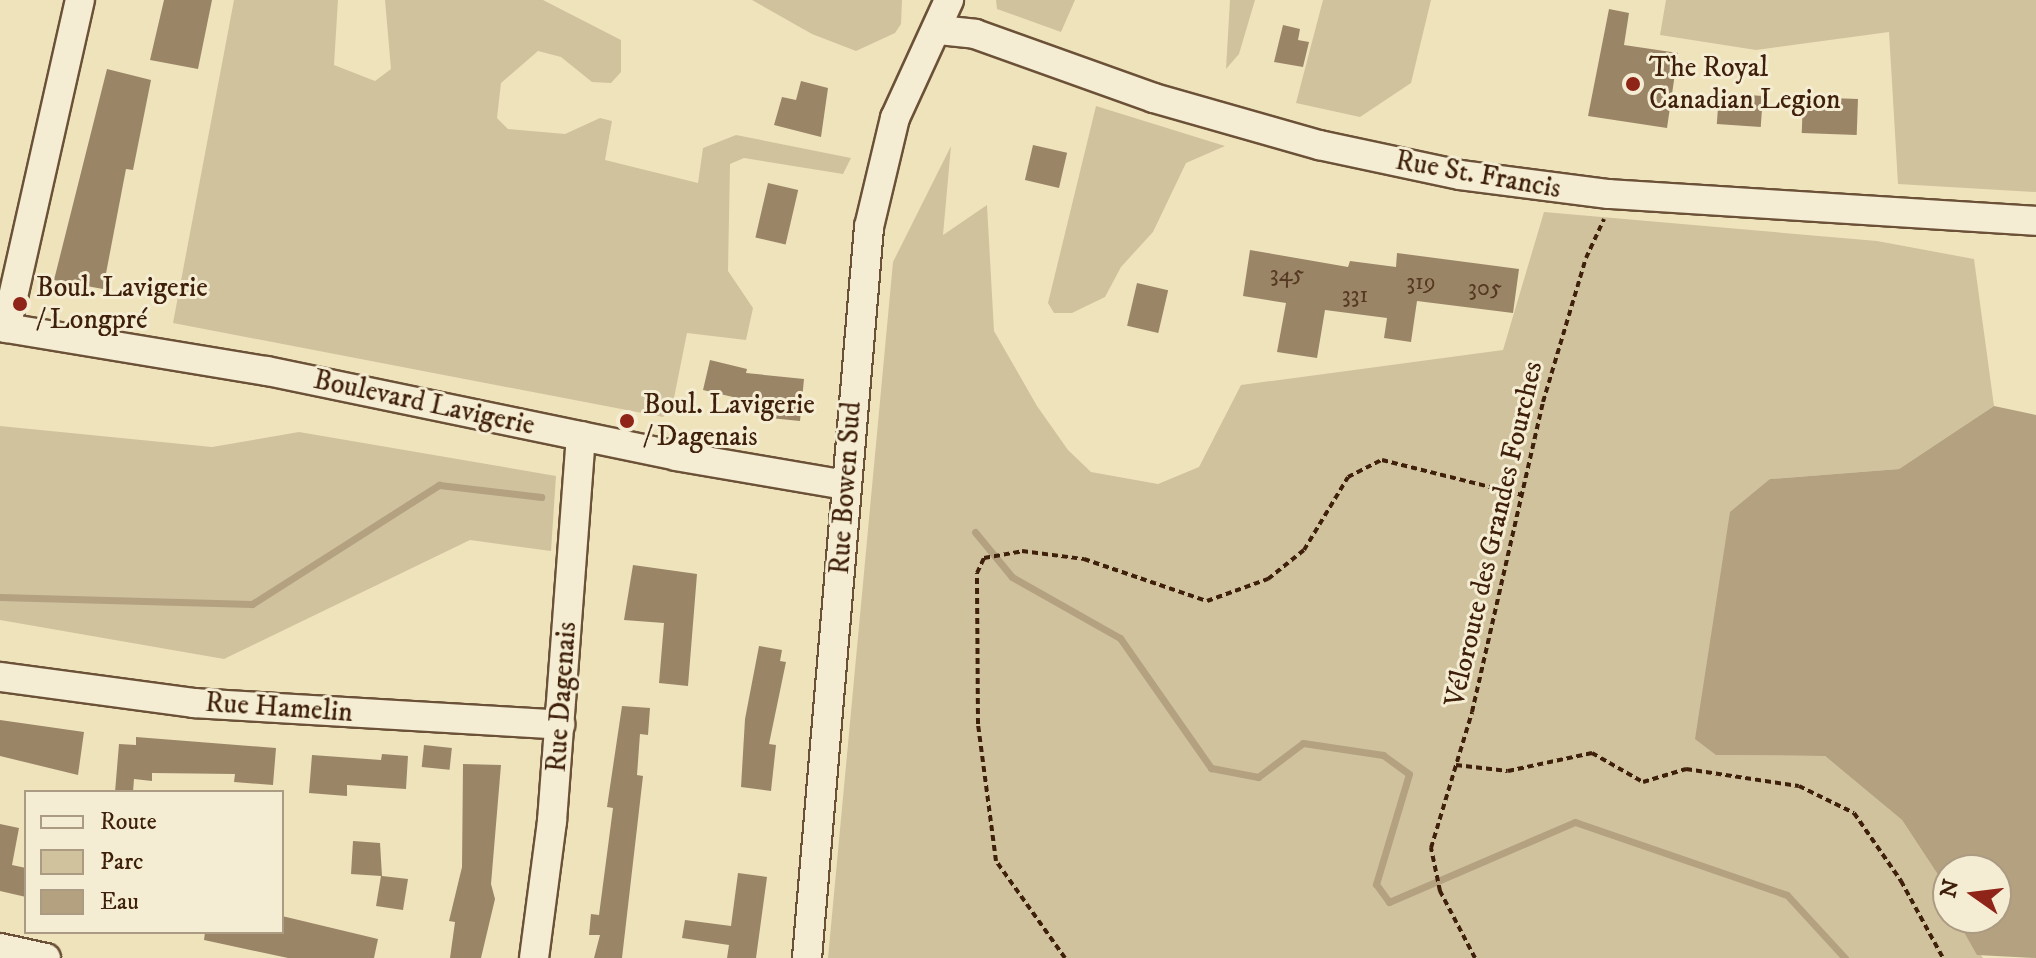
<!DOCTYPE html>
<meta charset="utf-8">
<style>
body{margin:0}
#map{position:relative;width:2036px;height:958px;overflow:hidden;background:#efe3bc;font-family:"IM FELL DW Pica",serif}
div>[style]{position:absolute}
.green>*{inset:0;background:#d1c29e}
.water>*{inset:0;background:#b3a180}
.stream>*{height:7px;margin:-3.5px;padding:0 3.5px;transform-origin:3.5px;border-radius:3.5px;background:#b3a180}
.building>*{inset:0;background:#9b8567;transform-origin:0 0}
.path>*{height:4px;margin-top:-2px;transform-origin:0;background:repeating-linear-gradient(90deg,#3f200b 0 6px,transparent 0 10px)}
.roads{filter:drop-shadow(2px 0 #6b5137) drop-shadow(-2px 0 #6b5137) drop-shadow(0 2px #6b5137) drop-shadow(0 -2px #6b5137)}
.minor>*{height:28px;margin:-14px;padding:0 14px;transform-origin:14px;border-radius:14px;background:#f5edd3}
.dots>*{width:22px;height:22px;translate:-50% -50%;box-sizing:border-box;border:4px solid #f5edd3;border-radius:50%}
span{translate:-50% -50%;white-space:nowrap;text-align:center;line-height:1.15;-webkit-text-stroke:6px #f5edd3;paint-order:stroke}
.number-label{font-size:24px;color:#563922}
.number-label span{-webkit-text-stroke-width:0}
.poi-label{font-size:28px;color:#3f200b}
.left{translate:0 -50%;text-align:left}
.street-label{font-size:28px;color:#3f200b}
.legend{position:absolute;left:24px;top:790px;width:260px;height:144px;box-sizing:border-box;background:#f5edd3;border:2px solid #ac9b83;margin:0;padding:10px 14px;list-style:none;font-size:24px;color:#3f200b}
.legend li{display:flex;align-items:center;gap:16px;height:40px}
.legend b{width:40px;border:2px solid #ac9b83}
.north{position:absolute;left:1932px;top:854px;width:80px;height:80px;box-sizing:border-box;background:#f5edd3;border:2px solid #ac9b83;border-radius:50%;rotate:284deg;font-size:22px;font-weight:700;line-height:32px;text-align:center;color:#3f200b}
.north::after{content:'';display:block;margin:auto;width:28px;height:36px;background:#8f2418;clip-path:polygon(50% 0,100% 100%,50% 72%,0 100%)}
</style>
<div id="map">
<div class="green">
<div style="clip-path:polygon(234px 0,338px 0,334px 65px,375px 81px,391px 69px,385px 0,543px 0,621px 40px,621px 72px,611px 83px,592px 82px,561px 57px,538px 51px,501px 83px,497px 118px,508px 129px,565px 134px,600px 118px,612px 121px,605px 160px,698px 183px,703px 148px,736px 135px,851px 158px,843px 174px,744px 158px,730px 164px,728px 271px,753px 308px,746px 340px,687px 333px,672px 408px,663px 417px,173px 323px)"></div>
<div style="clip-path:polygon(752px 0,902px 0,901px 24px,895px 33px,856px 51px,812px 34px)"></div>
<div style="clip-path:polygon(996px 0,1075px 0,1061px 32px,997px 9px)"></div>
<div style="clip-path:polygon(1230px 0,1255px 0,1239px 54px,1226px 69px)"></div>
<div style="clip-path:polygon(1323px 0,1431px 0,1411px 83px,1360px 117px,1296px 103px)"></div>
<div style="clip-path:polygon(1666px 0,2036px 0,2036px 192px,1898px 184px,1889px 32px,1756px 50px,1660px 35px)"></div>
<div style="clip-path:polygon(1096px 106px,1225px 146px,1186px 163px,1153px 232px,1121px 267px,1105px 297px,1072px 313px,1054px 313px,1048px 303px)"></div>
<div style="clip-path:polygon(951px 146px,943px 235px,987px 205px,994px 331px,1037px 406px,1068px 450px,1091px 472px,1158px 484px,1199px 467px,1241px 385px,1503px 350px,1544px 212px,1877px 241px,1974px 259px,1994px 406px,1899px 469px,1770px 479px,1717px 755px,1825px 756px,1902px 820px,1948px 890px,1948px 918px,1956px 918px,1983px 958px,828px 958px,893px 262px)"></div>
<div style="clip-path:polygon(0 426px,212px 447px,299px 432px,556px 476px,551px 551px,470px 540px,224px 659px,0 620px)"></div>
</div>
<div class="water">
<div style="clip-path:polygon(1994px 406px,2036px 415px,2036px 958px,1977px 955px,1956px 918px,1996px 918px,1996px 870px,1948px 870px,1948px 890px,1902px 820px,1825px 756px,1716px 755px,1695px 739px,1730px 512px,1770px 479px,1899px 469px)"></div>
</div>
<div class="stream">
<div style="left:975px;top:532px;width:58px;rotate:50.6deg"></div>
<div style="left:1012px;top:577px;width:124px;rotate:29.5deg"></div>
<div style="left:1120px;top:638px;width:159px;rotate:55deg"></div>
<div style="left:1211px;top:768px;width:48px;rotate:10.8deg"></div>
<div style="left:1258px;top:777px;width:56px;rotate:-37.1deg"></div>
<div style="left:1303px;top:743px;width:81px;rotate:8.5deg"></div>
<div style="left:1383px;top:755px;width:32px;rotate:36deg"></div>
<div style="left:1409px;top:774px;width:115px;rotate:106.7deg"></div>
<div style="left:1376px;top:884px;width:22px;rotate:54deg"></div>
<div style="left:1389px;top:902px;width:202px;rotate:-23.3deg"></div>
<div style="left:1575px;top:822px;width:224px;rotate:19deg"></div>
<div style="left:1787px;top:895px;width:86px;rotate:47.4deg"></div>
<div style="left:0;top:597px;width:252px;rotate:1.6deg"></div>
<div style="left:252px;top:604px;width:222px;rotate:-32.5deg"></div>
<div style="left:439px;top:485px;width:103px;rotate:6.7deg"></div>
</div>
<div class="building">
<div style="clip-path:polygon(164px 0,212px 0,198px 69px,150px 60px)"></div>
<div style="clip-path:polygon(1609px 9px,1629px 13px,1624px 45px,1678px 53px,1667px 128px,1588px 116px)"></div>
<div style="clip-path:polygon(1283px 25px,1300px 29px,1298px 40px,1309px 42px,1303px 67px,1274px 62px)"></div>
<div style="clip-path:polygon(107px 69px,151px 80px,133px 170px,126px 169px,103px 289px,54px 280px)"></div>
<div style="clip-path:polygon(801px 81px,828px 88px,821px 137px,774px 125px,782px 97px,796px 100px)"></div>
<div style="left:1719px;top:93px;width:44px;height:31px;rotate:4deg"></div>
<div style="left:1803px;top:97px;width:55px;height:36px;rotate:2deg"></div>
<div style="left:1033px;top:145px;width:35px;height:36px;rotate:13deg"></div>
<div style="left:768px;top:183px;width:31px;height:56px;rotate:13deg"></div>
<div style="clip-path:polygon(1250px 250px,1348px 267px,1350px 261px,1396px 267px,1397px 253px,1519px 269px,1513px 313px,1417px 301px,1411px 342px,1384px 338px,1387px 318px,1325px 310px,1317px 358px,1277px 352px,1286px 303px,1243px 296px)"></div>
<div style="left:1137px;top:283px;width:32px;height:44px;rotate:13deg"></div>
<div style="clip-path:polygon(710px 360px,747px 369px,746px 373px,804px 379px,800px 421px,770px 418px,771px 406px,703px 390px)"></div>
<div style="clip-path:polygon(633px 565px,697px 574px,688px 686px,659px 683px,664px 623px,624px 620px)"></div>
<div style="clip-path:polygon(759px 646px,782px 650px,780px 661px,786px 662px,769px 744px,776px 745px,771px 791px,741px 787px,745px 719px)"></div>
<div style="clip-path:polygon(622px 706px,650px 708px,648px 735px,640px 734px,637px 775px,643px 776px,622px 958px,594px 958px,600px 935px,589px 935px,591px 914px,599px 915px,613px 808px,607px 807px)"></div>
<div style="clip-path:polygon(0 720px,84px 732px,78px 775px,0 756px)"></div>
<div style="clip-path:polygon(136px 737px,276px 748px,273px 785px,234px 782px,235px 774px,152px 773px,152px 781px,134px 779px,133px 792px,115px 792px,119px 744px,136px 745px)"></div>
<div style="left:424px;top:745px;width:28px;height:22px;rotate:6deg"></div>
<div style="clip-path:polygon(382px 754px,408px 756px,406px 789px,347px 785px,347px 796px,309px 793px,312px 755px,381px 760px)"></div>
<div style="clip-path:polygon(463px 764px,501px 765px,491px 884px,495px 899px,481px 958px,450px 958px,455px 922px,449px 921px,462px 867px)"></div>
<div style="clip-path:polygon(0 824px,19px 828px,12px 865px,26px 868px,26px 897px,0 891px)"></div>
<div style="clip-path:polygon(353px 841px,380px 843px,382px 876px,408px 879px,403px 910px,376px 906px,381px 876px,351px 874px)"></div>
<div style="clip-path:polygon(738px 873px,767px 877px,756px 958px,727px 958px,729px 945px,682px 938px,685px 920px,731px 926px)"></div>
<div style="clip-path:polygon(282px 916px,378px 939px,374px 958px,288px 958px,204px 940px,205px 932px,282px 932px)"></div>
</div>
<div class="path">
<div style="left:1456px;top:765px;width:52px;rotate:6.6deg"></div>
<div style="left:1508px;top:771px;width:86px;rotate:-12.1deg"></div>
<div style="left:1592px;top:753px;width:59px;rotate:29.6deg"></div>
<div style="left:1643px;top:782px;width:45px;rotate:-16.8deg"></div>
<div style="left:1686px;top:769px;width:114px;rotate:8.6deg"></div>
<div style="left:1799px;top:786px;width:61px;rotate:26.1deg"></div>
<div style="left:1854px;top:813px;width:83px;rotate:55.3deg"></div>
<div style="left:1901px;top:881px;width:88px;rotate:61.4deg"></div>
<div style="left:1065px;top:958px;width:119px;rotate:-125.4deg"></div>
<div style="left:996px;top:861px;width:138px;rotate:-97.5deg"></div>
<div style="left:978px;top:724px;width:151px;rotate:-90.4deg"></div>
<div style="left:977px;top:573px;width:17px;rotate:-65deg"></div>
<div style="left:984px;top:558px;width:39px;rotate:-10deg"></div>
<div style="left:1022px;top:551px;width:63px;rotate:7.4deg"></div>
<div style="left:1084px;top:559px;width:130px;rotate:18.9deg"></div>
<div style="left:1207px;top:601px;width:65px;rotate:-19.8deg"></div>
<div style="left:1268px;top:579px;width:46px;rotate:-38.9deg"></div>
<div style="left:1304px;top:550px;width:85px;rotate:-58.9deg"></div>
<div style="left:1348px;top:477px;width:38px;rotate:-27deg"></div>
<div style="left:1382px;top:460px;width:144px;rotate:14deg"></div>
<div style="left:1475px;top:958px;width:76px;rotate:-117.6deg"></div>
<div style="left:1440px;top:891px;width:44px;rotate:-101.8deg"></div>
<div style="left:1431px;top:848px;width:142px;rotate:-73.2deg"></div>
<div style="left:1472px;top:712px;width:318px;rotate:-77.1deg"></div>
<div style="left:1543px;top:402px;width:150px;rotate:-73.4deg"></div>
<div style="left:1586px;top:258px;width:43px;rotate:-65.2deg"></div>
</div>
<div class="roads">
<div class="minor">
<div style="left:939px;top:30px;width:36px;rotate:6deg"></div>
<div style="left:975px;top:34px;width:190px;rotate:19.7deg"></div>
<div style="left:1154px;top:98px;width:172px;rotate:15.9deg"></div>
<div style="left:1319px;top:145px;width:144px;rotate:12deg"></div>
<div style="left:1460px;top:175px;width:150px;rotate:7.3deg"></div>
<div style="left:1609px;top:194px;width:428px;rotate:3.6deg"></div>
<div style="left:0;top:327px;width:271px;rotate:9.4deg"></div>
<div style="left:267px;top:371px;width:418px;rotate:11.7deg"></div>
<div style="left:676px;top:456px;width:172px;rotate:9.7deg"></div>
<div style="left:6px;top:328px;width:336px;rotate:-77.3deg"></div>
<div style="left:0;top:677px;width:196px;rotate:7.6deg"></div>
<div style="left:194px;top:703px;width:367px;rotate:3.4deg"></div>
<div style="left:0;top:948px;width:47px;rotate:12.3deg"></div>
<div style="left:534px;top:958px;width:138px;rotate:-82.5deg"></div>
<div style="left:552px;top:821px;width:386px;rotate:-85.7deg"></div>
<div style="left:807px;top:958px;width:734px;rotate:-85.15deg"></div>
<div style="left:869px;top:227px;width:112px;rotate:-76.6deg"></div>
<div style="left:895px;top:118px;width:130px;rotate:-65.4deg"></div>
</div>
</div>
<div class="dots">
<div style="left:1633px;top:84px;background:#8f2418"></div>
<div style="left:20px;top:304px;background:#8f2418"></div>
<div style="left:627px;top:421px;background:#8f2418"></div>
</div>
<div class="number-label">
<span style="left:1287px;top:275px">345</span>
<span style="left:1421px;top:283px">319</span>
<span style="left:1485px;top:289px">305</span>
<span style="left:1355px;top:296px">331</span>
</div>
<div class="poi-label">
<span class="left" style="left:1649px;top:84px">The Royal<br>Canadian Legion</span>
<span class="left" style="left:36px;top:304px">Boul. Lavigerie<br>/ Longpré</span>
<span class="left" style="left:643px;top:421px">Boul. Lavigerie<br>/ Dagenais</span>
</div>
<div class="street-label">
<span style="left:1478px;top:175px;rotate:10deg">Rue St. Francis</span>
<span style="left:424px;top:403px;rotate:12deg">Boulevard Lavigerie</span>
<span style="left:846px;top:488px;rotate:-86deg">Rue Bowen Sud</span>
<span style="left:1494px;top:534px;rotate:-77deg">Véloroute des Grandes Fourches</span>
<span style="left:562px;top:697px;rotate:-86deg">Rue Dagenais</span>
<span style="left:279px;top:708px;rotate:4deg">Rue Hamelin</span>
</div>
<ul class="legend">
<li><b style="height:10px;background:#f5edd3"></b>Route</li>
<li><b style="height:22px;background:#d1c29e"></b>Parc</li>
<li><b style="height:22px;background:#b3a180"></b>Eau</li>
</ul>
<div class="north">N</div>
</div>
